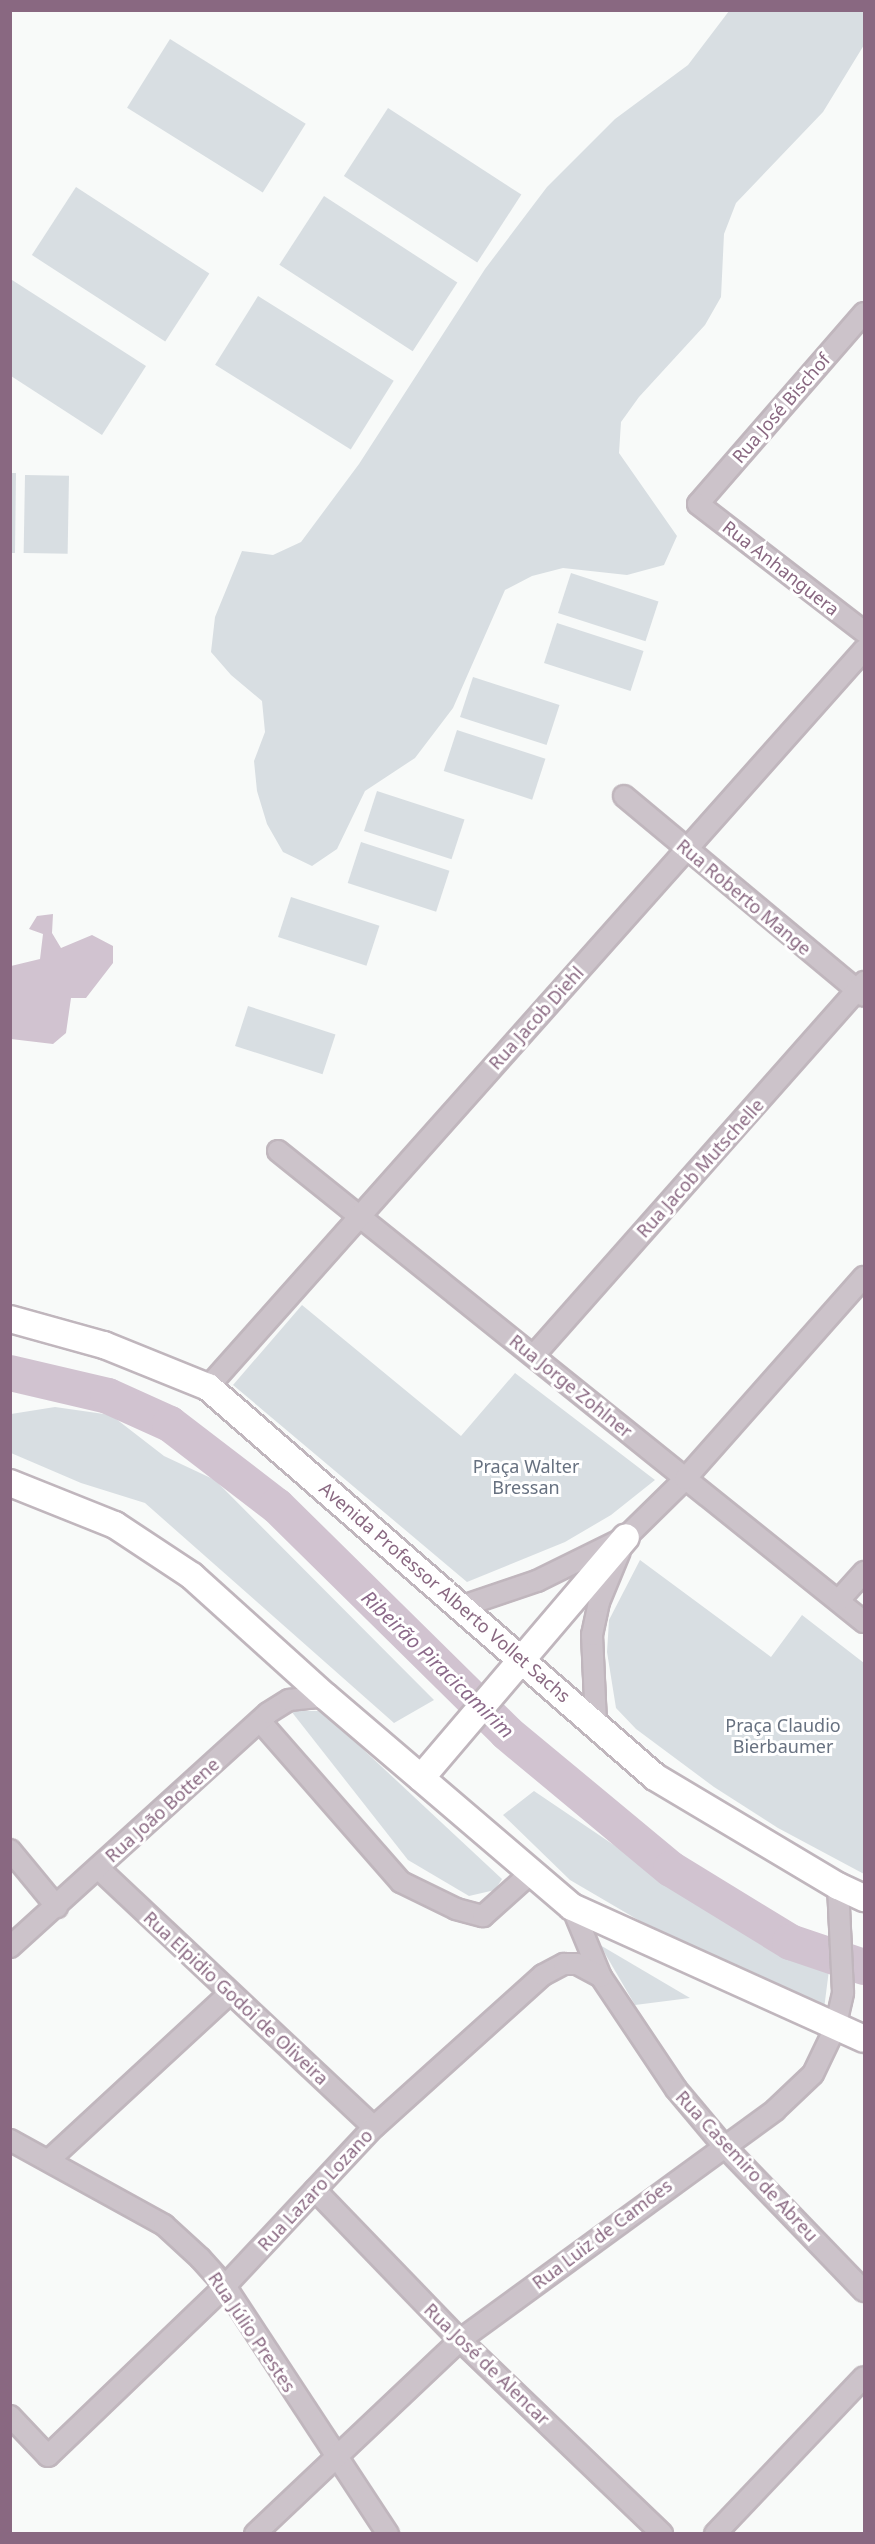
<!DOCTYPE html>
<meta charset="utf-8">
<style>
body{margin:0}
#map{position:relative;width:875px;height:2544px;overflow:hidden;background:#f8faf9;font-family:"Noto Sans",sans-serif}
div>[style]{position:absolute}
.green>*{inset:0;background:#d8dee2;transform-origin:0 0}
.water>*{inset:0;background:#d1c3d0}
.river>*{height:36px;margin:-18px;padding:0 18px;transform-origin:18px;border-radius:18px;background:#d1c3d0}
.roads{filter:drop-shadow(2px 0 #c0b6bd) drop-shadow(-2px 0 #c0b6bd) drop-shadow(0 2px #c0b6bd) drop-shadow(0 -2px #c0b6bd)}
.minor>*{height:20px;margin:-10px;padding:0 10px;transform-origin:10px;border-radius:10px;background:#ccc3ca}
.major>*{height:26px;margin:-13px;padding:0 13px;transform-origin:13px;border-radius:13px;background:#fff}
span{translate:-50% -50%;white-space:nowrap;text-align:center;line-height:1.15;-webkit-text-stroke:6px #fff;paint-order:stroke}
.street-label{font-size:18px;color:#896881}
.park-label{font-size:18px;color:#677180}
.water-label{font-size:20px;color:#8b6989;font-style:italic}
.frame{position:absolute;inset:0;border:12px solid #896881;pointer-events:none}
</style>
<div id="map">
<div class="green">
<div style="clip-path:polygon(729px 11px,864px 11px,864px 45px,823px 112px,736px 203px,724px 234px,721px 297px,705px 325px,639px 397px,621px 422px,619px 453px,677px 536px,664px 565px,627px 575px,563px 568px,532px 576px,505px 590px,453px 708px,415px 758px,365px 791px,337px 849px,312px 866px,283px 852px,267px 824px,257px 791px,254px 761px,265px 732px,262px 701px,231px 675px,211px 652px,215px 617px,242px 551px,273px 555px,301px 542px,359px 464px,485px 269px,547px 187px,615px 119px,688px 65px)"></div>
<div style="left:170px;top:39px;width:160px;height:81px;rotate:32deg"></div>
<div style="left:388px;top:108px;width:159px;height:81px;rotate:33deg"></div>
<div style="left:76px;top:187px;width:159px;height:81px;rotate:33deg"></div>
<div style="left:324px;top:196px;width:159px;height:82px;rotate:33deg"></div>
<div style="clip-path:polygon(12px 280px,146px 366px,102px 435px,11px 376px)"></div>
<div style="left:258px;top:296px;width:160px;height:81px;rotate:32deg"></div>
<div style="clip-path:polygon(11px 473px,16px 473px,15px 553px,11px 553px)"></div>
<div style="left:25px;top:475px;width:44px;height:78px;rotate:1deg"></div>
<div style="left:571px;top:573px;width:92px;height:42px;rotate:18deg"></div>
<div style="left:557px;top:623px;width:91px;height:42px;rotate:18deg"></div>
<div style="left:473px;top:677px;width:91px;height:42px;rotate:18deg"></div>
<div style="left:457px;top:730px;width:93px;height:43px;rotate:18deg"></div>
<div style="left:377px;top:791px;width:92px;height:42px;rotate:18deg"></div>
<div style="left:361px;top:842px;width:93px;height:43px;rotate:18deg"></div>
<div style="left:291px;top:897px;width:93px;height:42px;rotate:18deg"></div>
<div style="left:248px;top:1006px;width:92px;height:42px;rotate:18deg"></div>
<div style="clip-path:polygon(302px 1305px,461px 1436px,515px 1373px,655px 1480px,611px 1515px,565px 1542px,467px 1582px,233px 1385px)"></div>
<div style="clip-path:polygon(55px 1407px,111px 1415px,164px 1456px,215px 1480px,434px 1700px,394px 1723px,145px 1503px,81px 1483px,11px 1453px,11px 1414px)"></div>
<div style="clip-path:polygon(640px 1560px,771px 1657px,802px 1615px,864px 1663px,864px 1874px,778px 1828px,714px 1787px,636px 1729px,616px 1708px,607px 1652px,609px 1620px)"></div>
<div style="clip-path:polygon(291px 1711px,322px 1711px,502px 1879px,495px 1890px,469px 1896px,408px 1860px)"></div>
<div style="clip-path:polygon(534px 1791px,763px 1946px,829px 1970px,824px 2009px,640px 1921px,570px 1880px,503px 1815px)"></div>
<div style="clip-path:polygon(600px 1945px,690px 1998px,635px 2005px)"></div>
</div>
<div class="water">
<div style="clip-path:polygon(53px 914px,52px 933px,61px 948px,92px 935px,113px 946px,113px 963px,86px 998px,71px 998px,66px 1033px,53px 1044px,11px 1039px,11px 966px,40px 959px,43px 934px,29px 929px,37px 916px)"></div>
</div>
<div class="river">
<div style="left:10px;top:1373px;width:101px;rotate:13.2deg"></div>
<div style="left:108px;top:1396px;width:68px;rotate:24.3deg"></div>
<div style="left:170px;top:1424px;width:135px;rotate:37.5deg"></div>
<div style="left:277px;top:1506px;width:323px;rotate:44.6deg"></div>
<div style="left:507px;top:1733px;width:213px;rotate:39.7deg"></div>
<div style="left:671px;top:1869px;width:140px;rotate:31.5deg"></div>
<div style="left:790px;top:1942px;width:78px;rotate:18.7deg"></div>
</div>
<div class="roads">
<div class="minor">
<div style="left:864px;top:313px;width:253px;rotate:131deg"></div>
<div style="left:698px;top:504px;width:210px;rotate:37.6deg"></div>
<div style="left:624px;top:796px;width:312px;rotate:39.8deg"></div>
<div style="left:278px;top:1151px;width:752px;rotate:38.79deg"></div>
<div style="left:535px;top:1354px;width:497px;rotate:-48.5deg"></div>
<div style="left:208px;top:1387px;width:987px;rotate:-48.33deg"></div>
<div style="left:839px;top:1600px;width:38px;rotate:-48deg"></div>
<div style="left:460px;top:1607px;width:81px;rotate:-18.7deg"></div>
<div style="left:537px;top:1581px;width:99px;rotate:-26.3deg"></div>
<div style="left:626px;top:1537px;width:83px;rotate:-44.5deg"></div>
<div style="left:685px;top:1479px;width:270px;rotate:-48.5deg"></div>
<div style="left:260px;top:1721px;width:214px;rotate:48.8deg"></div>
<div style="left:401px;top:1882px;width:61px;rotate:26.1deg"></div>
<div style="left:456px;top:1909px;width:28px;rotate:15deg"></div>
<div style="left:483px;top:1916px;width:64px;rotate:-41.9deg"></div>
<div style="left:596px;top:1723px;width:88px;rotate:-92.6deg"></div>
<div style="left:592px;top:1635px;width:34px;rotate:-78deg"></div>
<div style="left:599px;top:1602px;width:55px;rotate:-67.6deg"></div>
<div style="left:10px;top:1850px;width:74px;rotate:50.5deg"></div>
<div style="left:98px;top:1868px;width:378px;rotate:43.2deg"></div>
<div style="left:572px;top:1907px;width:76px;rotate:67.5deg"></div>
<div style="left:601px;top:1977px;width:135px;rotate:56.2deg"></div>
<div style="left:676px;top:2089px;width:73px;rotate:50deg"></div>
<div style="left:723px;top:2145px;width:203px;rotate:46deg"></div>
<div style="left:10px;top:1947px;width:348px;rotate:-42.2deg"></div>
<div style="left:268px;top:1713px;width:25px;rotate:-32deg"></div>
<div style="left:289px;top:1700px;width:36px;rotate:-6deg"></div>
<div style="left:10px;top:2140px;width:176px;rotate:28.9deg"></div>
<div style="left:164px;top:2225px;width:49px;rotate:42.5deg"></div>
<div style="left:200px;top:2258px;width:38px;rotate:48deg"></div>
<div style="left:225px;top:2286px;width:297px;rotate:56.7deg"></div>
<div style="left:49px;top:2160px;width:246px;rotate:-42.7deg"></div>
<div style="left:315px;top:2190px;width:209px;rotate:46deg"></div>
<div style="left:460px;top:2340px;width:280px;rotate:43.8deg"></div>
<div style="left:10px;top:2416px;width:55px;rotate:46.5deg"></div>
<div style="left:48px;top:2456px;width:245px;rotate:-43.8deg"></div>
<div style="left:225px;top:2286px;width:218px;rotate:-46.9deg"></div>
<div style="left:374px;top:2127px;width:227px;rotate:-42deg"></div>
<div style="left:543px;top:1975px;width:24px;rotate:-28deg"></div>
<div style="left:564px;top:1964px;width:13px"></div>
<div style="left:577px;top:1964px;width:27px;rotate:28deg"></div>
<div style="left:255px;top:2534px;width:282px;rotate:-43.4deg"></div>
<div style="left:460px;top:2340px;width:390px;rotate:-36.1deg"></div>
<div style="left:775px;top:2110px;width:52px;rotate:-43.5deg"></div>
<div style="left:813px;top:2074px;width:51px;rotate:-64.4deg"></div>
<div style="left:835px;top:2028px;width:37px;rotate:-77deg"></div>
<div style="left:843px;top:1992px;width:106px;rotate:-92.7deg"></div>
<div style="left:715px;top:2534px;width:216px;rotate:-46.5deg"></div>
</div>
<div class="major">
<div style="left:10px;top:1319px;width:98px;rotate:15.5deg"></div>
<div style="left:104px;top:1345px;width:112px;rotate:22deg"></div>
<div style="left:208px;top:1387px;width:593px;rotate:41.1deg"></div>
<div style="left:655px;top:1777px;width:213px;rotate:30.8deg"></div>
<div style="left:838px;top:1886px;width:29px;rotate:25deg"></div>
<div style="left:10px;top:1483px;width:113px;rotate:21.8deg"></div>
<div style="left:115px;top:1525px;width:92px;rotate:33.5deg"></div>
<div style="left:192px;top:1576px;width:179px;rotate:42.1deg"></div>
<div style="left:325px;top:1696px;width:325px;rotate:40.5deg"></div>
<div style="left:572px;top:1907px;width:320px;rotate:24.3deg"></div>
<div style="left:421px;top:1778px;width:316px;rotate:-49.6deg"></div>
</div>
</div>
<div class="street-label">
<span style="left:781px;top:408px;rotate:-49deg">Rua José Bischof</span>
<span style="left:781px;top:568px;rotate:38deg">Rua Anhanguera</span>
<span style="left:744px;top:897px;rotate:40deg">Rua Roberto Mange</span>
<span style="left:536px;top:1018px;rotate:-48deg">Rua Jacob Diehl</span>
<span style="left:700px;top:1168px;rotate:-48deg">Rua Jacob Mutschelle</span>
<span style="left:571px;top:1386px;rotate:39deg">Rua Jorge Zohlner</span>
<span style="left:445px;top:1592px;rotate:41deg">Avenida Professor Alberto Vollet Sachs</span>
<span style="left:162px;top:1810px;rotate:-42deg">Rua João Bottene</span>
<span style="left:236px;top:1998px;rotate:43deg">Rua Elpidio Godoi de Oliveira</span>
<span style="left:747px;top:2166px;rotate:47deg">Rua Casemiro de Abreu</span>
<span style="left:315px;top:2190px;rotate:-47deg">Rua Lazaro Lozano</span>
<span style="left:602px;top:2234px;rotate:-37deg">Rua Luiz de Camões</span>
<span style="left:252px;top:2332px;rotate:56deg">Rua Júlio Prestes</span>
<span style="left:487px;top:2364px;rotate:44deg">Rua José de Alencar</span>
</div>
<div class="park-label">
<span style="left:526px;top:1477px">Praça Walter<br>Bressan</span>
<span style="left:783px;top:1736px">Praça Claudio<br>Bierbaumer</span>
</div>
<div class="water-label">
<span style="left:438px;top:1664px;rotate:44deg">Ribeirão Piracicamirim</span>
</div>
<div class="frame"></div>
</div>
